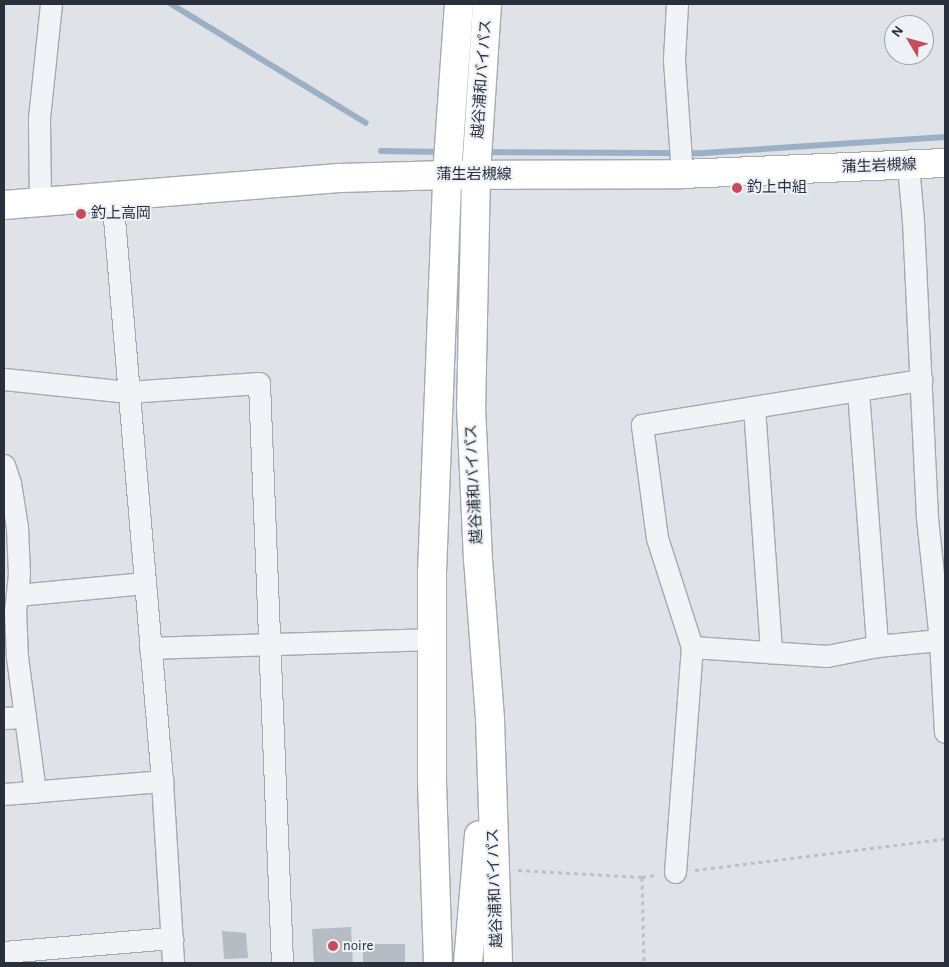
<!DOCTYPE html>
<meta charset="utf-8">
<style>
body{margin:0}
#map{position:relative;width:949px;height:967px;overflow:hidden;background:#dfe2e7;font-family:"Alegreya Sans","Noto Sans JP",sans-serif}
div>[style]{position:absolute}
.stream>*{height:6px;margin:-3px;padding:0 3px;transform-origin:3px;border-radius:3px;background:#9cb0c5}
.building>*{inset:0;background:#b7bbc4;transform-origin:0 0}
.path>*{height:3px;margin-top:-1.5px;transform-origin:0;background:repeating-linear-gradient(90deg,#bdc0c6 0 4px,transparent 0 8px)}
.roads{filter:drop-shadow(1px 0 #a5a9b1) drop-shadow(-1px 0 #a5a9b1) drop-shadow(0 1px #a5a9b1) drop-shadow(0 -1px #a5a9b1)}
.minor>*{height:21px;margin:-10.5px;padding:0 10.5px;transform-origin:10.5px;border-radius:10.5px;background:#f1f3f6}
.major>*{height:28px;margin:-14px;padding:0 14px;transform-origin:14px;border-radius:14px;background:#fff}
.highway>*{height:28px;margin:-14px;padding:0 14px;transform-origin:14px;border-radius:14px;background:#fff}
.dots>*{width:14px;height:14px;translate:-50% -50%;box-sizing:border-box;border:2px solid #eef1f5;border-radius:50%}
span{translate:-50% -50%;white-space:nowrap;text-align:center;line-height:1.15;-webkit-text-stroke:4px #eef1f5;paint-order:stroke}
.street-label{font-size:15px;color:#29303d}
.poi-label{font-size:15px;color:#29303d}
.left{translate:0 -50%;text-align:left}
.frame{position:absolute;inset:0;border:5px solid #29303d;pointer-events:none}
.north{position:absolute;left:884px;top:15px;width:50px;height:50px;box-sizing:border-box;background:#eef1f5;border:1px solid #9fa4ab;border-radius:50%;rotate:307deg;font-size:14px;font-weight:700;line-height:20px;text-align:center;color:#29303d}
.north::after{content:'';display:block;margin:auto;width:18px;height:22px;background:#c54c5d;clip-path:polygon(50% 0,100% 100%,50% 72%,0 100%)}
</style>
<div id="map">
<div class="stream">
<div style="left:171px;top:4px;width:228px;rotate:31.4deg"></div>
<div style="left:381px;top:151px;width:61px;rotate:0.9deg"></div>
<div style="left:484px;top:152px;width:219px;rotate:0.3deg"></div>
<div style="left:703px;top:153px;width:243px;rotate:-3.8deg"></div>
</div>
<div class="building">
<div style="left:351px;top:927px;width:36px;height:39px;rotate:87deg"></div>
<div style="clip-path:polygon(222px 931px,246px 933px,248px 958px,224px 959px)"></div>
<div style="left:405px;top:944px;width:19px;height:42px;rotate:90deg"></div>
</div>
<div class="path">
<div style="left:518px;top:870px;width:124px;rotate:3.2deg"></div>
<div style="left:642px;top:877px;width:15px;rotate:-8deg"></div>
<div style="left:695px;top:870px;width:252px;rotate:-7.1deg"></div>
<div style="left:642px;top:877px;width:86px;rotate:88.7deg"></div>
</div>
<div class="roads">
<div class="minor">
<div style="left:677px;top:4px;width:56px;rotate:93.1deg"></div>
<div style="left:674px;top:60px;width:114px;rotate:86deg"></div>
<div style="left:908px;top:165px;width:56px;rotate:84.9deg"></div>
<div style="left:913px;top:221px;width:297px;rotate:87.3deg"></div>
<div style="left:927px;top:518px;width:123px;rotate:83.9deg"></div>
<div style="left:940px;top:640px;width:92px;rotate:86.9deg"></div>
<div style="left:112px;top:195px;width:588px;rotate:85.12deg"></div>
<div style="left:162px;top:781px;width:182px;rotate:86.5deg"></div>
<div style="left:40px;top:202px;width:84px;rotate:-90.7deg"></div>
<div style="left:39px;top:118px;width:115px;rotate:-84deg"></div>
<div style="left:4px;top:379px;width:125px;rotate:6deg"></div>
<div style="left:128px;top:392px;width:131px;rotate:-3.9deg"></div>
<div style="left:259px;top:383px;width:580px;rotate:87.73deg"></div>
<div style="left:858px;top:391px;width:256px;rotate:85.7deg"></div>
<div style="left:754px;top:407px;width:246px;rotate:86deg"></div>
<div style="left:4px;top:465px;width:19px;rotate:72deg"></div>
<div style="left:10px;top:483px;width:45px;rotate:81deg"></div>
<div style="left:17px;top:527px;width:47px;rotate:87.6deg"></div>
<div style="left:19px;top:574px;width:36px;rotate:96deg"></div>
<div style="left:15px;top:610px;width:47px;rotate:87.6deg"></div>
<div style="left:17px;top:657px;width:136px;rotate:82.4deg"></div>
<div style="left:17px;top:595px;width:128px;rotate:-5.4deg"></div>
<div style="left:692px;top:647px;width:135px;rotate:3.8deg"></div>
<div style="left:827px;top:656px;width:51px;rotate:-11.3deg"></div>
<div style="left:877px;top:646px;width:63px;rotate:-5.4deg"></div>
<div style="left:940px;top:640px;width:5px;rotate:-22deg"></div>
<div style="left:150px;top:648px;width:282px;rotate:-1.8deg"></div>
<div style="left:4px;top:718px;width:21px;rotate:-3deg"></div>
<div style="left:4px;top:794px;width:159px;rotate:-4.7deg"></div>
<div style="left:675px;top:872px;width:226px;rotate:-85.7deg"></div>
<div style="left:692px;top:647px;width:114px;rotate:-107.8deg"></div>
<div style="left:657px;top:538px;width:114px;rotate:-97.6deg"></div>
<div style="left:642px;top:425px;width:283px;rotate:-9.2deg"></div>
<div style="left:4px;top:952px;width:169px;rotate:-4.8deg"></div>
</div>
<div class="major">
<div style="left:4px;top:205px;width:336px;rotate:-4.6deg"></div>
<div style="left:339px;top:178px;width:108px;rotate:-1.6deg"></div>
<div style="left:447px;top:175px;width:235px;rotate:-0.2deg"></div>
<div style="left:682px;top:174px;width:263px;rotate:-2.4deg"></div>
</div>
<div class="highway">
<div style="left:487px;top:4px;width:171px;rotate:93.7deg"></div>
<div style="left:476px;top:175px;width:231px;rotate:91.2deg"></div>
<div style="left:471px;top:406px;width:153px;rotate:87.4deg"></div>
<div style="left:478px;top:559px;width:160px;rotate:85.7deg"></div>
<div style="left:490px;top:719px;width:244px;rotate:88.1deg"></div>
<div style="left:438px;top:963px;width:182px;rotate:-91.9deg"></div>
<div style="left:432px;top:781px;width:208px;rotate:-90deg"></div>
<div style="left:432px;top:573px;width:398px;rotate:-87.8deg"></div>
<div style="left:447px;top:175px;width:171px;rotate:-86deg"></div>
<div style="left:468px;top:963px;width:128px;rotate:-85.1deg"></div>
</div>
</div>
<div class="dots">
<div style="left:737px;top:188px;background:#c54c5d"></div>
<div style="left:81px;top:214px;background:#c54c5d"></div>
<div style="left:333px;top:946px;background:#c54c5d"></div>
</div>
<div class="street-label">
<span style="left:482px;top:79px;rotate:-86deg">越谷浦和バイパス</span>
<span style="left:879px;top:166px;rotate:-2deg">蒲生岩槻線</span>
<span style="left:474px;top:175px">蒲生岩槻線</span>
<span style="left:474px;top:484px;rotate:-93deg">越谷浦和バイパス</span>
<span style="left:495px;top:888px;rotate:-92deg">越谷浦和バイパス</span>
</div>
<div class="poi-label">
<span class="left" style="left:747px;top:188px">釣上中組</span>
<span class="left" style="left:91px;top:214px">釣上高岡</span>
<span class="left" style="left:343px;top:946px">noire</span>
</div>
<div class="frame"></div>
<div class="north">N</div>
</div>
